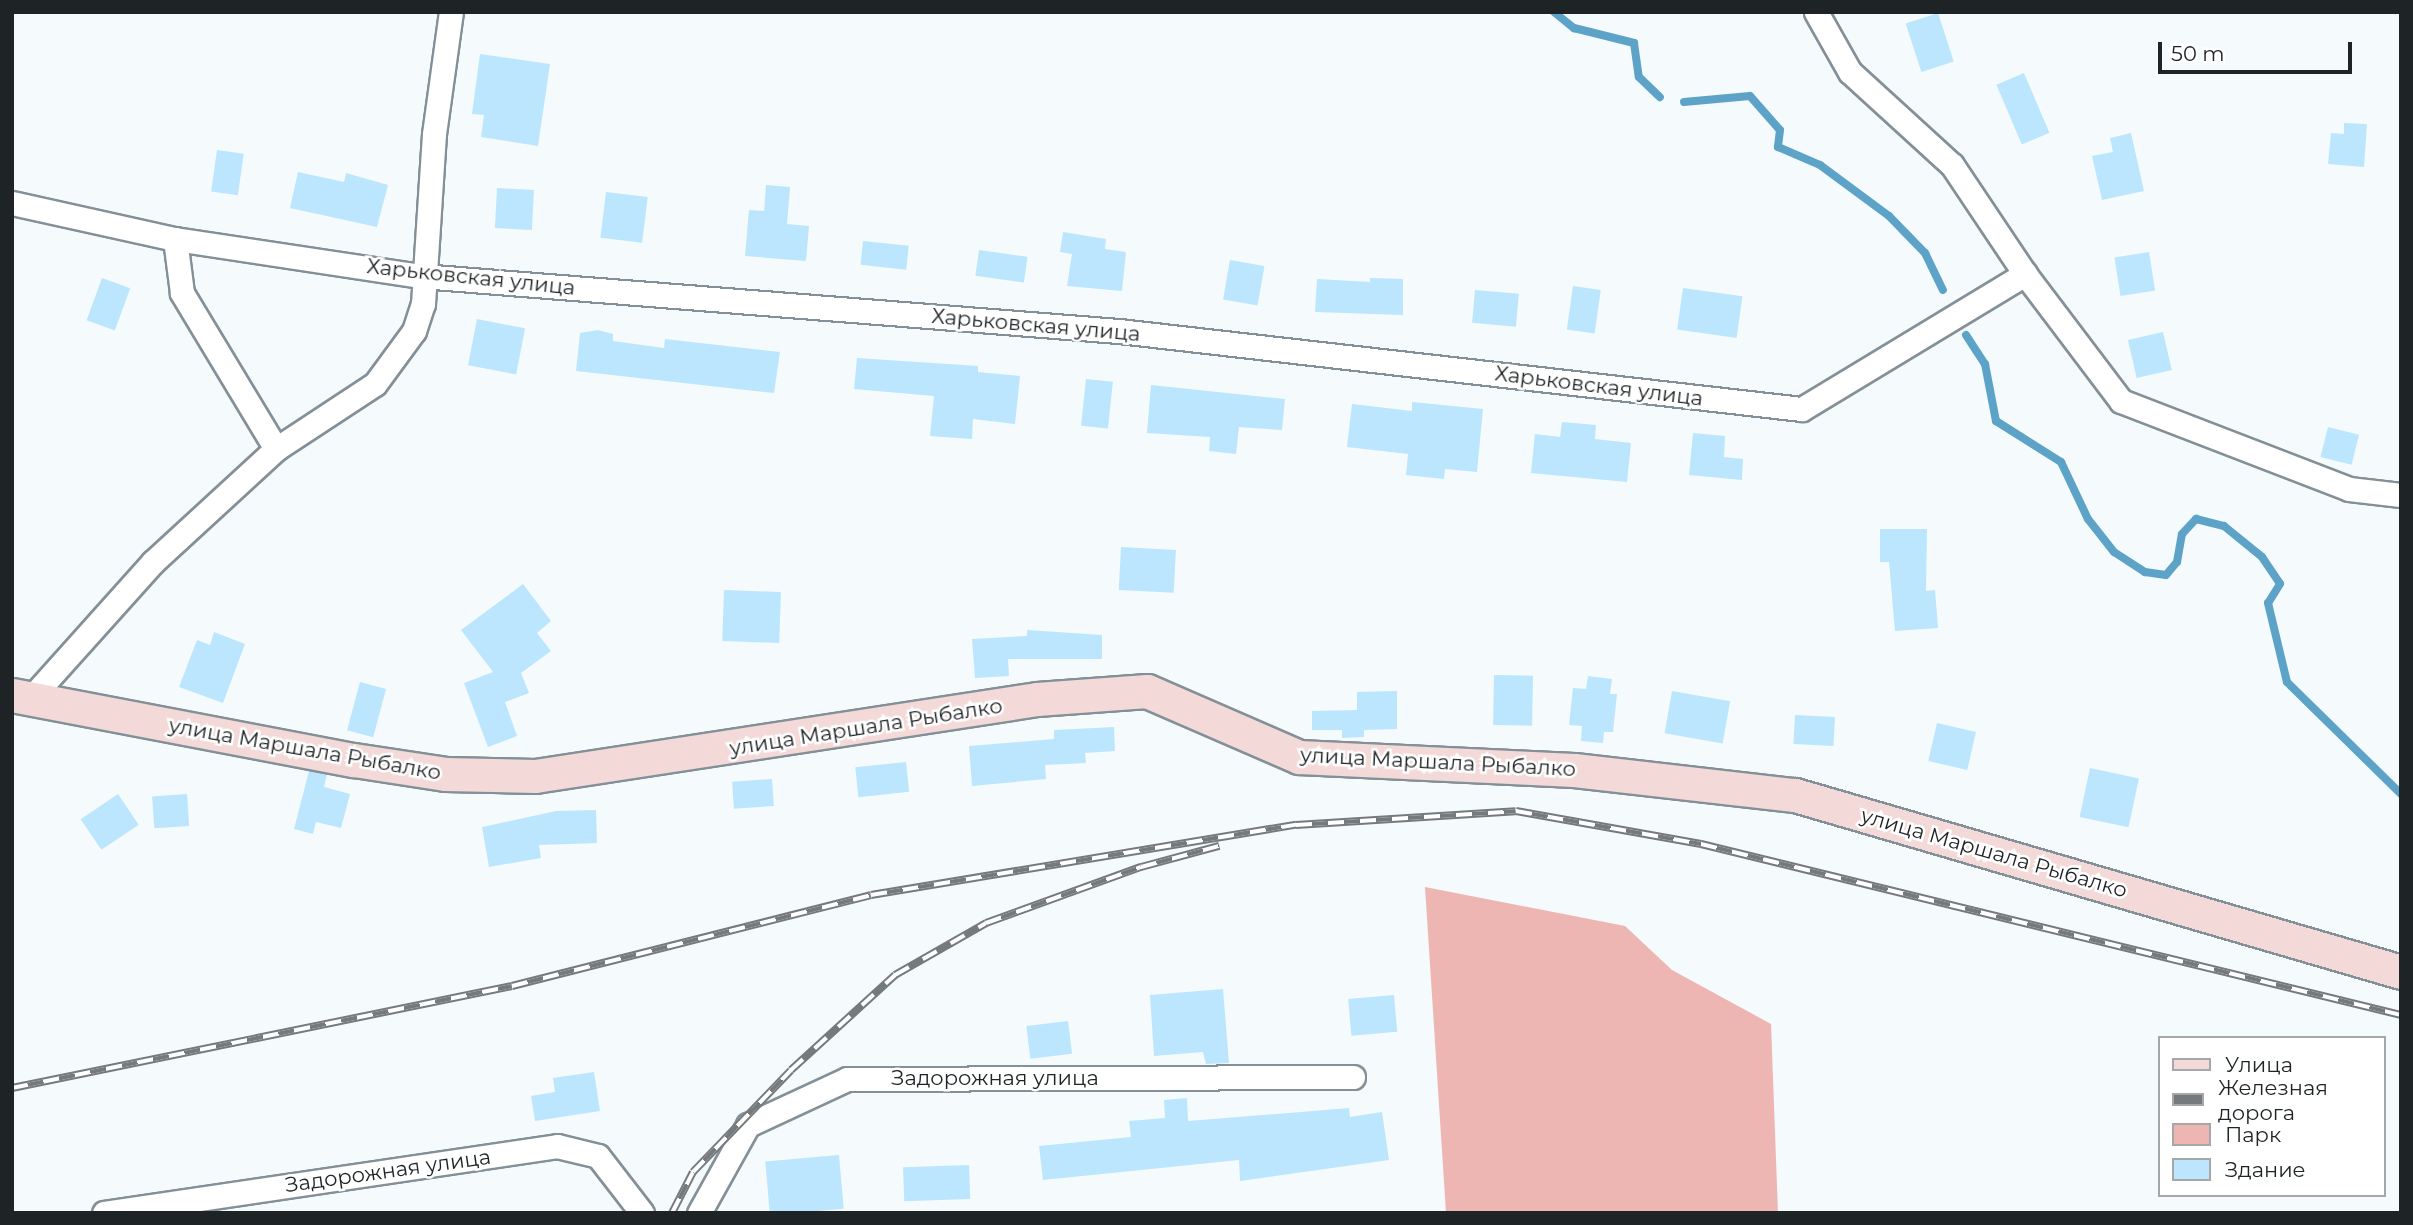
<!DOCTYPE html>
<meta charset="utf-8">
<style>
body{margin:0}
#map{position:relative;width:2413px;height:1225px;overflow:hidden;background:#f5fafd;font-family:Montserrat,sans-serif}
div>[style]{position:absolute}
.green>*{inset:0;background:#eeb6b2}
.stream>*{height:8px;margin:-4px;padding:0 4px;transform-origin:4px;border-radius:4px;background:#5ca3c7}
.building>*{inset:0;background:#bce6fd;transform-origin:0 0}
.roads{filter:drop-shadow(2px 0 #849097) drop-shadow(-2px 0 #849097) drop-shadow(0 2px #849097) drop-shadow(0 -2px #849097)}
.street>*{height:23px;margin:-11.5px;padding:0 11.5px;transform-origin:11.5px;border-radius:11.5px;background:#fff}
.secondary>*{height:33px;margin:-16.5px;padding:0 16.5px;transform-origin:16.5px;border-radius:16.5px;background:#f3dad9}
.rail>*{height:8px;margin-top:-4px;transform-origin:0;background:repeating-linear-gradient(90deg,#fff 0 16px,#757a7c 0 32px);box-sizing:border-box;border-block:2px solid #757a7c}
span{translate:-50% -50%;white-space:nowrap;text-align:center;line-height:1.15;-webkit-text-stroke:5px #fff;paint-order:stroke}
.street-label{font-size:21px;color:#1e2325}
.frame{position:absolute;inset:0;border:14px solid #1e2325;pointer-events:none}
.legend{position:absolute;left:2158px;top:1036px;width:228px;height:161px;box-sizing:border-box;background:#fff;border:2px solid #a5a7a8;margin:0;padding:9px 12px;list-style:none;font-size:21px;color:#1e2325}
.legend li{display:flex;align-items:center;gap:14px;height:35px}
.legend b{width:35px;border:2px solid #a5a7a8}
.scale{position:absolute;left:2158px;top:42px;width:194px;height:32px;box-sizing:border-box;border:4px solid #1e2325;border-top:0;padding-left:9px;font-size:21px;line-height:24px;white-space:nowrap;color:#1e2325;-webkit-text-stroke:5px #fff;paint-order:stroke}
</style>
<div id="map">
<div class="green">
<div style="clip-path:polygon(1425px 887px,1625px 926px,1672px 970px,1771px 1024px,1778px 1213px,1446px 1213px)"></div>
</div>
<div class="stream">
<div style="left:1554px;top:12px;width:26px;rotate:39deg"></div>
<div style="left:1574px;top:28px;width:62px;rotate:14deg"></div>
<div style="left:1634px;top:43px;width:34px;rotate:82deg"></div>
<div style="left:1639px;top:77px;width:29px;rotate:44deg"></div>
<div style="left:1684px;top:102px;width:66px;rotate:-5.2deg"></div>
<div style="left:1750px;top:96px;width:45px;rotate:48.6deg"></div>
<div style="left:1780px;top:130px;width:17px;rotate:97deg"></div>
<div style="left:1778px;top:147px;width:46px;rotate:23.2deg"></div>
<div style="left:1820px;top:165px;width:86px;rotate:36.5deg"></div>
<div style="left:1889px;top:216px;width:52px;rotate:45.8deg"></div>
<div style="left:1925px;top:253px;width:41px;rotate:64.1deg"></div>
<div style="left:1966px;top:335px;width:35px;rotate:57deg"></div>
<div style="left:1985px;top:364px;width:58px;rotate:79.1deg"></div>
<div style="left:1996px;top:421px;width:77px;rotate:32.2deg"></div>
<div style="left:2061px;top:462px;width:63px;rotate:64.7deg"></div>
<div style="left:2088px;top:519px;width:42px;rotate:51.8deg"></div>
<div style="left:2114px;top:552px;width:37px;rotate:33deg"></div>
<div style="left:2145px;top:572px;width:21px;rotate:8deg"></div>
<div style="left:2166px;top:575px;width:17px;rotate:-50deg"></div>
<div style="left:2177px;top:562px;width:28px;rotate:-80deg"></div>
<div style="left:2182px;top:534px;width:21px;rotate:-47deg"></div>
<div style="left:2196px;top:519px;width:29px;rotate:14deg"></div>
<div style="left:2224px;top:526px;width:49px;rotate:39.2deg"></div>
<div style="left:2262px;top:557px;width:32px;rotate:56deg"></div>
<div style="left:2280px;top:584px;width:22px;rotate:122deg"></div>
<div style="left:2268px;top:603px;width:81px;rotate:76.5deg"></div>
<div style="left:2287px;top:682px;width:160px;rotate:44.5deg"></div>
</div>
<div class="building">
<div style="left:1938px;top:13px;width:51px;height:34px;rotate:72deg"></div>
<div style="clip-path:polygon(480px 54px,550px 64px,538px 146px,481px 137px,484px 115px,472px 114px)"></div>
<div style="left:2024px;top:73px;width:65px;height:30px;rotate:67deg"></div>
<div style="clip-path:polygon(2344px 123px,2367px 124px,2364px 167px,2328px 164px,2331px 133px,2344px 134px)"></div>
<div style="clip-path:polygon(2131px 133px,2144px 191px,2102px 200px,2092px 156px,2113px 152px,2110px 138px)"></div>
<div style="left:217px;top:150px;width:27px;height:42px;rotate:8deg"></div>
<div style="clip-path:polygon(298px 172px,344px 182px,346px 173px,388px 185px,377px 227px,290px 208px)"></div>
<div style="clip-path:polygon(766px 185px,790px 187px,787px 224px,809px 226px,806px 261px,745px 256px,749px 210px,764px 211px)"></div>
<div style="left:497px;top:188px;width:37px;height:40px;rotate:3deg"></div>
<div style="left:606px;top:192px;width:42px;height:46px;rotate:7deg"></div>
<div style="clip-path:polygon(1063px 232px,1106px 239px,1105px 249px,1126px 252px,1122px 291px,1067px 286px,1072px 254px,1060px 252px)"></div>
<div style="left:863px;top:241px;width:46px;height:24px;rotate:6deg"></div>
<div style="left:979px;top:250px;width:49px;height:26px;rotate:8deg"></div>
<div style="left:2149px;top:252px;width:39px;height:35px;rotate:81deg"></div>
<div style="left:1230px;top:260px;width:35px;height:40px;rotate:10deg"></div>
<div style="left:102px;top:278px;width:30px;height:45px;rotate:20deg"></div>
<div style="clip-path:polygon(1370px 278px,1403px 279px,1403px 315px,1315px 312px,1317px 279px,1370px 282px)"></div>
<div style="left:1573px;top:286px;width:28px;height:44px;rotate:8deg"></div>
<div style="left:1683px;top:288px;width:60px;height:42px;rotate:8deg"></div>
<div style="left:1475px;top:290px;width:44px;height:33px;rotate:5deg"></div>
<div style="left:477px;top:319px;width:49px;height:47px;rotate:11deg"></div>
<div style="clip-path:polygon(598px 330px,613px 334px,613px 341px,664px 348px,665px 339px,780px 352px,774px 393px,576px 371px,580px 333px)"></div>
<div style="left:2163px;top:332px;width:39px;height:36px;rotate:77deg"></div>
<div style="clip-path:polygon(857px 358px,978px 366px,978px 372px,1020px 376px,1015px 424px,973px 419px,972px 439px,930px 436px,934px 396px,854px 389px)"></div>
<div style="left:1086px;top:379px;width:27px;height:47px;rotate:6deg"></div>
<div style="clip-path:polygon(1151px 385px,1285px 399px,1282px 430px,1239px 427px,1236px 454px,1209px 451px,1210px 437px,1147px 433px)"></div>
<div style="clip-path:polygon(1412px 402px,1483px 409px,1477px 472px,1445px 469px,1444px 479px,1406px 475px,1408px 454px,1347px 447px,1352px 404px,1412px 411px)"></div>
<div style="clip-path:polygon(1562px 422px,1596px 425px,1595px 439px,1631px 443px,1627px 482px,1531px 473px,1535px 434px,1560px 437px)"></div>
<div style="left:2328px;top:427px;width:32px;height:31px;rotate:14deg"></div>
<div style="clip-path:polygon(1693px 433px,1725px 436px,1724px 457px,1743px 459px,1742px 480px,1689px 475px)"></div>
<div style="clip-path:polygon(1880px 529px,1927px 529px,1926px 591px,1935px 590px,1938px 628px,1895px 631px,1889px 562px,1880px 562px)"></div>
<div style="left:1121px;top:547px;width:55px;height:43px;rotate:3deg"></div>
<div style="clip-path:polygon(523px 584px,551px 621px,537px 633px,551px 651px,521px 673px,529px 693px,505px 702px,517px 736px,488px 747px,464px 683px,493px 672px,461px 630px)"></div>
<div style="left:724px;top:590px;width:57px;height:51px;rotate:2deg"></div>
<div style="clip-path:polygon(1027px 630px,1102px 635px,1102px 659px,1008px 659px,1009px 676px,975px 678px,972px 639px,1027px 636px)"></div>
<div style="clip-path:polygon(214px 632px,245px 644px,223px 703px,179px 687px,197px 640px,210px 645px)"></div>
<div style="left:1494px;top:675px;width:39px;height:50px;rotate:1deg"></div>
<div style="clip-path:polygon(1588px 676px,1612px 679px,1610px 694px,1617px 694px,1613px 732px,1604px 732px,1603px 743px,1581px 741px,1582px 726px,1569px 725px,1573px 688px,1586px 689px)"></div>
<div style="left:360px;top:682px;width:27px;height:50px;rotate:15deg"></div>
<div style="clip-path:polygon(1397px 691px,1397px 729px,1364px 730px,1364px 737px,1342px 738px,1342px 730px,1312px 730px,1312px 711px,1357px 710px,1357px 692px)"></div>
<div style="left:1672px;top:691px;width:59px;height:43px;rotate:10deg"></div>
<div style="left:1795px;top:715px;width:40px;height:29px;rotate:3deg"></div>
<div style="left:1937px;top:723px;width:40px;height:39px;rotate:13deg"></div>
<div style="clip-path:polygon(1114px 727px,1115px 751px,1085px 753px,1086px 763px,1045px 765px,1046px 779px,972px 786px,969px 746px,1054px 739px,1054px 730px)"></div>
<div style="left:906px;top:762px;width:30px;height:51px;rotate:84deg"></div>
<div style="left:2090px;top:768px;width:50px;height:50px;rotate:12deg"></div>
<div style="clip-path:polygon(309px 771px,327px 774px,324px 787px,350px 794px,341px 828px,316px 822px,313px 834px,294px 829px)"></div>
<div style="left:772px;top:779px;width:27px;height:40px;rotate:86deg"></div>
<div style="left:118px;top:794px;width:37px;height:45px;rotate:56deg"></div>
<div style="left:187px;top:794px;width:32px;height:35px;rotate:86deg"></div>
<div style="clip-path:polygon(596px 810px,597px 843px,539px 845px,541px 858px,489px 867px,482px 827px,556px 811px)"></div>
<div style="clip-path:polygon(1223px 989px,1229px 1063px,1206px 1064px,1203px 1052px,1154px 1056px,1150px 995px)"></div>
<div style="left:1394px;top:995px;width:37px;height:46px;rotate:85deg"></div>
<div style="left:1068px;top:1021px;width:33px;height:42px;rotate:83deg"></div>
<div style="clip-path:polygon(594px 1072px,600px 1111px,535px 1121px,531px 1096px,555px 1092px,553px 1078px)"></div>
<div style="clip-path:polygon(1187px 1098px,1188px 1121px,1349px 1108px,1350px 1117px,1382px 1112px,1389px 1160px,1240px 1181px,1239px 1160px,1043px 1180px,1039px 1146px,1131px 1137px,1129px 1121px,1165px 1118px,1164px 1100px)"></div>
<div style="left:839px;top:1155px;width:54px;height:74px;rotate:85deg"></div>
<div style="left:969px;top:1165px;width:34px;height:66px;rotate:88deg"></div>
</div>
<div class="roads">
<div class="street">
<div style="left:1816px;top:12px;width:69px;rotate:60.5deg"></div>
<div style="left:1850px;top:72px;width:138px;rotate:42.4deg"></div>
<div style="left:1952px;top:165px;width:131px;rotate:56.2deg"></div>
<div style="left:2025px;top:274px;width:159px;rotate:52.9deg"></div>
<div style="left:2121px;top:401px;width:244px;rotate:21.1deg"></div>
<div style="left:2349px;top:489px;width:52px;rotate:6.6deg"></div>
<div style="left:12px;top:203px;width:167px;rotate:12.5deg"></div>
<div style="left:175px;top:239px;width:249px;rotate:8.6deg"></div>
<div style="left:421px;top:276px;width:700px;rotate:4.51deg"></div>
<div style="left:1119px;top:331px;width:687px;rotate:6.52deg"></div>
<div style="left:1802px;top:409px;width:261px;rotate:-31.2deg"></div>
<div style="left:175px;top:239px;width:54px;rotate:82.6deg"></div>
<div style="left:182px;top:293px;width:182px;rotate:58.9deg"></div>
<div style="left:30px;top:699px;width:184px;rotate:-48.1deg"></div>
<div style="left:153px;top:562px;width:167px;rotate:-42.6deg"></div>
<div style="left:276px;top:449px;width:118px;rotate:-33.3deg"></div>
<div style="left:375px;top:384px;width:66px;rotate:-53.7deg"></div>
<div style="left:414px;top:331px;width:28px;rotate:-72deg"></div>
<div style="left:423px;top:304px;width:170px;rotate:-86.3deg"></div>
<div style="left:434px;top:134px;width:123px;rotate:-82.1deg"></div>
<div style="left:104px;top:1213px;width:458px;rotate:-8.4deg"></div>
<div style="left:557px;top:1146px;width:42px;rotate:13.7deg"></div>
<div style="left:598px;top:1156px;width:72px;rotate:52.3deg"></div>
<div style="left:699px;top:1213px;width:101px;rotate:-60.9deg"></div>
<div style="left:748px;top:1125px;width:109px;rotate:-24.9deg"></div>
<div style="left:847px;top:1079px;width:506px;rotate:-0.23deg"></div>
</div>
<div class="secondary">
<div style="left:12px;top:695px;width:348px;rotate:10.8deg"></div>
<div style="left:354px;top:760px;width:92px;rotate:8.7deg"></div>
<div style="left:445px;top:774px;width:90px;rotate:1.3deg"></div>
<div style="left:535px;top:776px;width:508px;rotate:-8.72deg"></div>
<div style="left:1037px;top:699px;width:110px;rotate:-4.2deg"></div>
<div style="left:1147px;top:691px;width:166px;rotate:23.5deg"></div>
<div style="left:1299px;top:757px;width:275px;rotate:2.7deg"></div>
<div style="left:1574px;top:770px;width:222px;rotate:6.5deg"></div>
<div style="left:1795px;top:795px;width:631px;rotate:16.28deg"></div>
</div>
</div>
<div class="rail">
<div style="left:12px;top:1088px;width:510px;rotate:-11.53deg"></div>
<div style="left:512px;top:986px;width:370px;rotate:-14.2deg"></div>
<div style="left:871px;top:895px;width:431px;rotate:-9.4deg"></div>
<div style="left:1296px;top:825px;width:220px;rotate:-3.6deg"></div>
<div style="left:1516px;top:811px;width:188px;rotate:10.1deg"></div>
<div style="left:1701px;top:844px;width:721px;rotate:13.73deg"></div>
<div style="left:672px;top:1213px;width:46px;rotate:-62.9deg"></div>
<div style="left:693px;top:1172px;width:141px;rotate:-46.1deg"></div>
<div style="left:791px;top:1070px;width:141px;rotate:-42.4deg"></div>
<div style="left:895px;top:975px;width:105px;rotate:-29.7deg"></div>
<div style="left:986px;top:923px;width:165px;rotate:-19.9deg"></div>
<div style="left:1141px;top:867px;width:81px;rotate:-15.1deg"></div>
</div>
<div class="street-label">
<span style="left:471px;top:277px;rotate:6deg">Харьковская улица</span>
<span style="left:1036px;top:325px;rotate:5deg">Харьковская улица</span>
<span style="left:1599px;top:386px;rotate:7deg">Харьковская улица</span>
<span style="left:866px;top:727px;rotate:-9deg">улица Маршала Рыбалко</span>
<span style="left:305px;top:749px;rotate:10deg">улица Маршала Рыбалко</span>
<span style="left:1438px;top:762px;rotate:3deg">улица Маршала Рыбалко</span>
<span style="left:1994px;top:853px;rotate:16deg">улица Маршала Рыбалко</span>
<span style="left:995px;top:1078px">Задорожная улица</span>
<span style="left:388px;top:1171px;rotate:-8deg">Задорожная улица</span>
</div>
<div class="frame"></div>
<ul class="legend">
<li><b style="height:9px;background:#f3dad9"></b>Улица</li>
<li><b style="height:9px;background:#757a7c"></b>Железная дорога</li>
<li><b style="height:19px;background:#eeb6b2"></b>Парк</li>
<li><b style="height:19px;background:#bce6fd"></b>Здание</li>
</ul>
<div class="scale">50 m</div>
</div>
